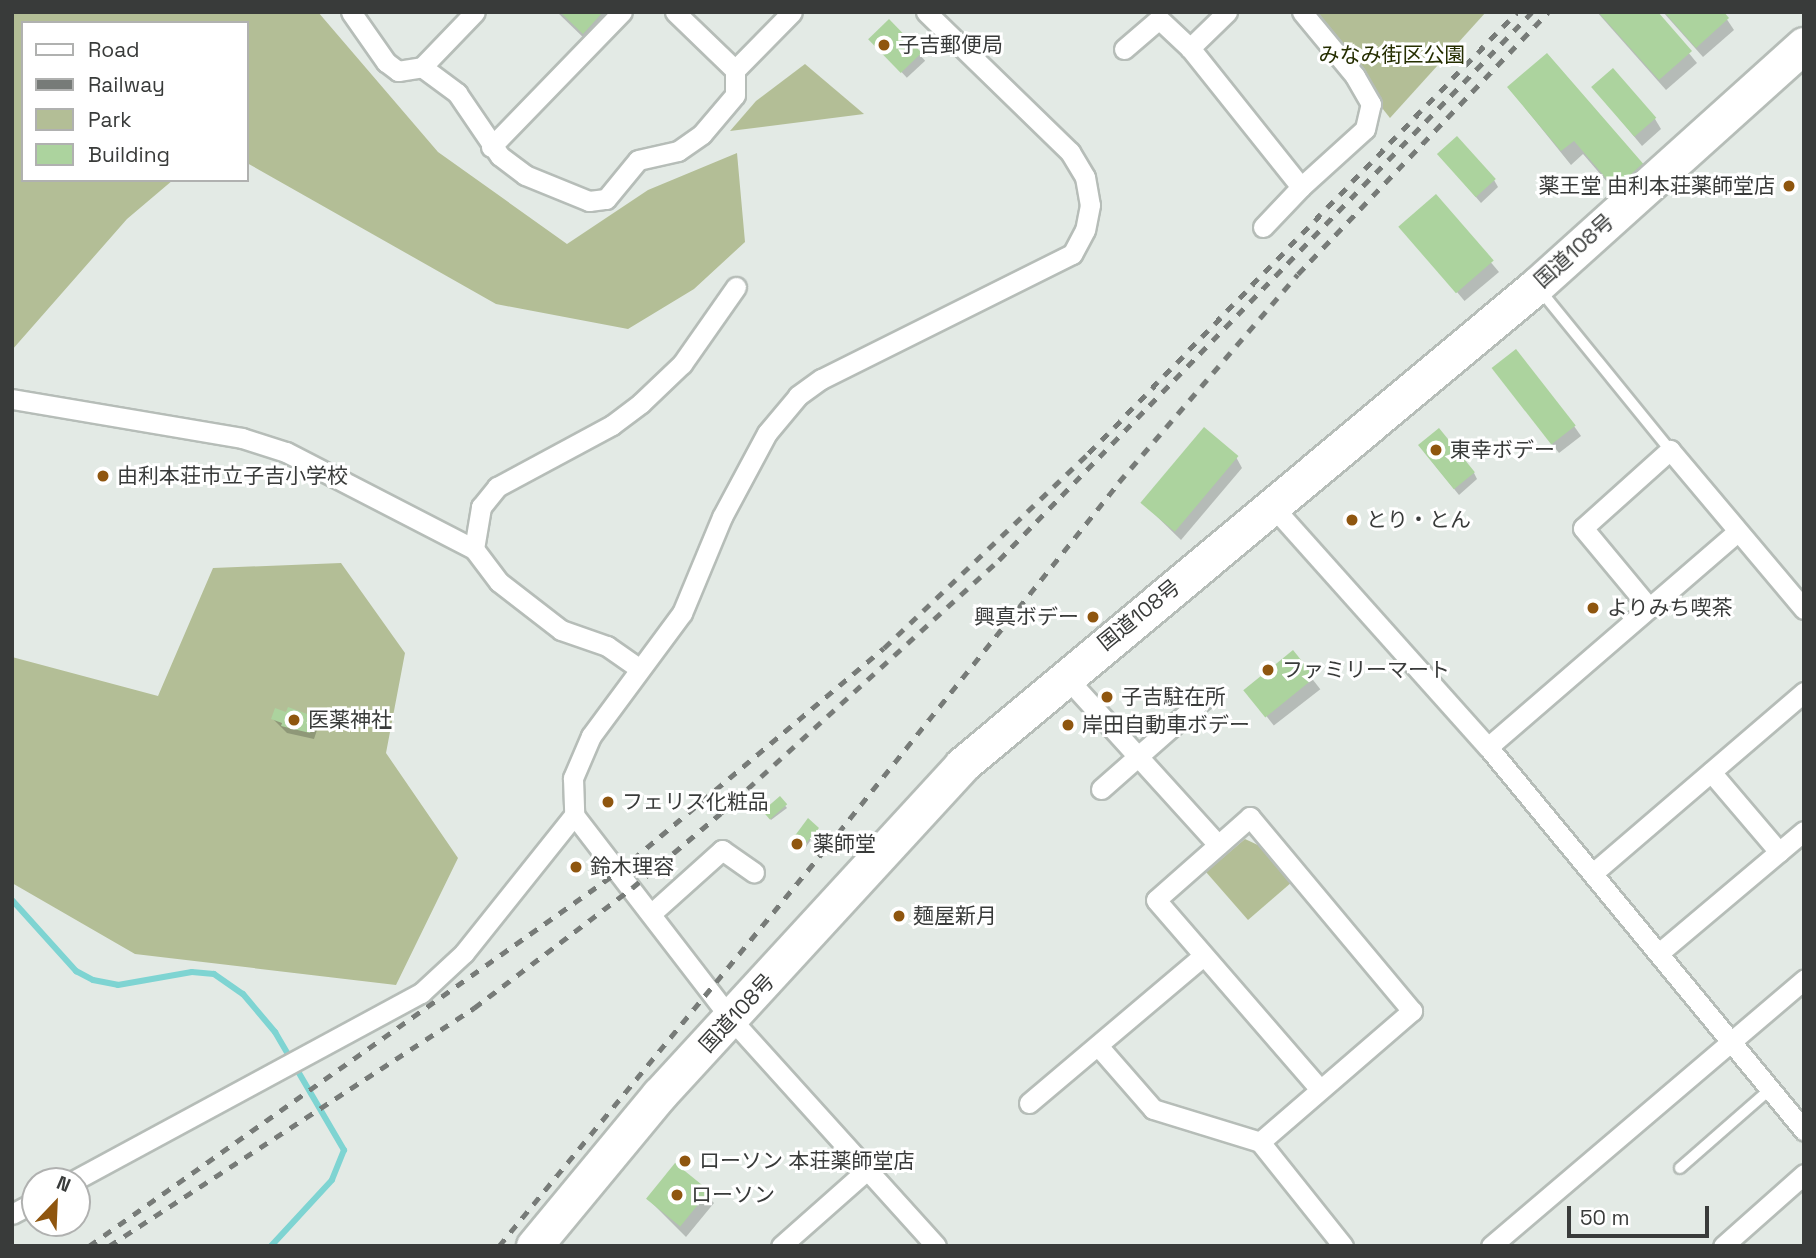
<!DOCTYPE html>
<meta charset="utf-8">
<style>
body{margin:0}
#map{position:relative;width:1816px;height:1258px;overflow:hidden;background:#e3eae5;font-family:"Space Grotesk","Noto Sans JP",sans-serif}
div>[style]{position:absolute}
.green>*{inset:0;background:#b3be96}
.shadow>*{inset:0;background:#0003;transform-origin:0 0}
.stream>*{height:6px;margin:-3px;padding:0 3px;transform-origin:3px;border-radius:3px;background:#7ed4d2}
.building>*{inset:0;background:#acd39e;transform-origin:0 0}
.roads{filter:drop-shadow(2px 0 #b6bdb8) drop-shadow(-2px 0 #b6bdb8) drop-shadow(0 2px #b6bdb8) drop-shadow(0 -2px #b6bdb8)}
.lane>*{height:10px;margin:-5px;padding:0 5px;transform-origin:5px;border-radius:5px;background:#fff}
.street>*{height:19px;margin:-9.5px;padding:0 9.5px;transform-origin:9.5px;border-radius:9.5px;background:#fff}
.highway>*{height:35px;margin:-17.5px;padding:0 17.5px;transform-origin:17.5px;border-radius:17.5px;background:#fff}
.rail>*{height:5px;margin-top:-2.5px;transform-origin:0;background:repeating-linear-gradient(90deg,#777b78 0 9px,transparent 0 18px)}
.dots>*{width:19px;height:19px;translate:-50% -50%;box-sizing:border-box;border:4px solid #fff;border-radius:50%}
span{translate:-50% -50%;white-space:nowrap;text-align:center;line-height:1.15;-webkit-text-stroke:6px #fff;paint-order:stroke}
.poi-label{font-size:21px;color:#393b3a}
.left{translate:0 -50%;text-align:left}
.right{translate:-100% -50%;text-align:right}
.park-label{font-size:21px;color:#252e00}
.street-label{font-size:21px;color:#393b3a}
.frame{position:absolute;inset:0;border:14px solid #393b3a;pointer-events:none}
.legend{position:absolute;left:21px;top:21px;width:228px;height:161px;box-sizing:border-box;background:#fff;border:2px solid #b0b1b0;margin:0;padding:9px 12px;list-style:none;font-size:21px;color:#393b3a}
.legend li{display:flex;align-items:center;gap:14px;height:35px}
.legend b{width:35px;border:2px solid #b0b1b0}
.north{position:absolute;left:21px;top:1167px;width:70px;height:70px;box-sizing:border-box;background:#fff;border:2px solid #b0b1b0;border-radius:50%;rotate:23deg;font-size:19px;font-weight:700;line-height:28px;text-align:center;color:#393b3a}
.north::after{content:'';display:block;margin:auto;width:24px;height:32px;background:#8f560f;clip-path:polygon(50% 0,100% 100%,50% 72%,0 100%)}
.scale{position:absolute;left:1567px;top:1206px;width:142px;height:32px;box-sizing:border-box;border:4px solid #393b3a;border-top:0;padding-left:9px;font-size:21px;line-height:24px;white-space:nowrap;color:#393b3a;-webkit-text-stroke:5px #fff;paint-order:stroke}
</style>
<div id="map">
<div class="green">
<div style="clip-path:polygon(12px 12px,318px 12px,438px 152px,567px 244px,648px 190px,737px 153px,745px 242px,694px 289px,628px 329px,496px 304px,247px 163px,247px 23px,23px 23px,23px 180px,173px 180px,127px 219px,12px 350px)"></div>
<div style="clip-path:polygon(1306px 12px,1486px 12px,1390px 118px)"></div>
<div style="clip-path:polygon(805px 64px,864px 114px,730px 131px,756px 101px)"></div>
<div style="clip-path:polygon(341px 563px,405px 653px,386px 753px,458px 858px,396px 985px,135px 954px,12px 883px,12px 657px,158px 696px,213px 568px)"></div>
<div style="clip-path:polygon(1245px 839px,1260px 846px,1292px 882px,1248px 920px,1206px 872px)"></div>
</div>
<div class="shadow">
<div style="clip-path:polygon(557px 12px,604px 12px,610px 23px,590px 44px)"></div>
<div style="clip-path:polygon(1597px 12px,1655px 12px,1697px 63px,1666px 90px)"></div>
<div style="clip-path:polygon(1663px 12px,1722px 12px,1734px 30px,1703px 57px)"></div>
<div style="left:889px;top:22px;width:53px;height:25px;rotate:47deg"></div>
<div style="clip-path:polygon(1547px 55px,1627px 205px,1583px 154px,1571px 165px,1509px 88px)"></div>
<div style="clip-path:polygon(1594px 88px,1655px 119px,1661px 129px,1642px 146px)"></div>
<div style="clip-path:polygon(1439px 154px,1494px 180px,1498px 187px,1481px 203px)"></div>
<div style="left:1436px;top:197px;width:98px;height:45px;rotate:50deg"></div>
<div style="clip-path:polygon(1494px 369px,1574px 426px,1581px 436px,1559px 453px)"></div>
<div style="clip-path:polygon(1424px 452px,1474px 473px,1477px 479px,1459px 495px)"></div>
<div style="clip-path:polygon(1236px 457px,1242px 468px,1181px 540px,1142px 502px)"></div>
<div style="left:1292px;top:653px;width:46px;height:59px;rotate:52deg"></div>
<div style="clip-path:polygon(273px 719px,313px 722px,317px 730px,314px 739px,287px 733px)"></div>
<div style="clip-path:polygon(779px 798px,787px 808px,771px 820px,765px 813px)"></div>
<div style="clip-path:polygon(818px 829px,804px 850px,793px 841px)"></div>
<div style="clip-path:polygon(675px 1166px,714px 1203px,686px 1237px,648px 1199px)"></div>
</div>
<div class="stream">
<div style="left:12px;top:900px;width:96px;rotate:48deg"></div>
<div style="left:76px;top:971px;width:19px;rotate:28deg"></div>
<div style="left:93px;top:980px;width:25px;rotate:11deg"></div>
<div style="left:118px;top:985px;width:75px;rotate:-10deg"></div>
<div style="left:192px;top:972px;width:22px;rotate:5deg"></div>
<div style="left:214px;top:974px;width:35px;rotate:35deg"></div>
<div style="left:243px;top:994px;width:50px;rotate:49.9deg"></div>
<div style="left:275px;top:1032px;width:137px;rotate:59.7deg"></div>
<div style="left:344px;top:1150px;width:32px;rotate:112deg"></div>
<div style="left:332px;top:1180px;width:90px;rotate:132.7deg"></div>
</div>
<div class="building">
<div style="clip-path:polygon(560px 12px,603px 12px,583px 34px)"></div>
<div style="clip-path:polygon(1598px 12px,1658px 12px,1692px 51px,1659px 80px)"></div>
<div style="clip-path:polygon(1664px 12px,1724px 12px,1729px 18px,1696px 48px)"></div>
<div style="left:889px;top:19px;width:47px;height:29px;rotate:46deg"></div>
<div style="clip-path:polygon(1547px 53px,1646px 167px,1617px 191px,1574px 141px,1561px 151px,1507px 87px)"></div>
<div style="left:1613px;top:68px;width:66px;height:29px;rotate:49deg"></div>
<div style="left:1457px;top:136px;width:58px;height:27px;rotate:48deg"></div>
<div style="left:1436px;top:194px;width:88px;height:50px;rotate:49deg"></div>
<div style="left:1516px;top:349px;width:97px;height:31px;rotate:52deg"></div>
<div style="left:1204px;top:427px;width:45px;height:99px;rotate:40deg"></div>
<div style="left:1439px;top:428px;width:57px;height:27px;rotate:51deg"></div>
<div style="left:1293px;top:650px;width:35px;height:64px;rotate:51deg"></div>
<div style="clip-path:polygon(288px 707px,310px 715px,315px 721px,310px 733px,281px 726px,282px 723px,271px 719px,275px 708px,286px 712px)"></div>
<div style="left:780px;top:796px;width:11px;height:23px;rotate:49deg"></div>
<div style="clip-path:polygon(808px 818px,819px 828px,802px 848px,791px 841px)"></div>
<div style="left:675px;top:1163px;width:44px;height:46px;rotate:39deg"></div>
</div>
<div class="roads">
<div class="lane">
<div style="left:1540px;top:290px;width:206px;rotate:50.9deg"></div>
<div style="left:1680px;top:1168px;width:118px;rotate:-41.2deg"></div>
</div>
<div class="street">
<div style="left:351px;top:12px;width:61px;rotate:55deg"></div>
<div style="left:386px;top:62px;width:15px;rotate:37deg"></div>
<div style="left:398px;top:71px;width:24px;rotate:-9deg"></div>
<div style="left:422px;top:67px;width:76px;rotate:-46.1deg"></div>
<div style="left:675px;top:12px;width:83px;rotate:44deg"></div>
<div style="left:735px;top:70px;width:81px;rotate:-45.5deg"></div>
<div style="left:926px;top:12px;width:201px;rotate:44.2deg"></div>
<div style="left:1070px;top:152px;width:29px;rotate:59deg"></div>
<div style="left:1085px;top:177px;width:28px;rotate:80deg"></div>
<div style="left:1090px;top:205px;width:25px;rotate:101deg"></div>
<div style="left:1085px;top:230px;width:27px;rotate:118deg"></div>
<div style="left:1072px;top:254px;width:280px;rotate:153.5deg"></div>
<div style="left:821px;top:379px;width:29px;rotate:144deg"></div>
<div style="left:798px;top:396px;width:48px;rotate:130deg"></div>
<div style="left:767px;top:433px;width:95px;rotate:118.2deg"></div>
<div style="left:722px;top:517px;width:104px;rotate:112.6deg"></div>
<div style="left:682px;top:613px;width:153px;rotate:126.5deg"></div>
<div style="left:591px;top:736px;width:46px;rotate:113.2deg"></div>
<div style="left:573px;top:778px;width:37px;rotate:88deg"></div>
<div style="left:574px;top:815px;width:259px;rotate:52.4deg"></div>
<div style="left:732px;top:1020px;width:304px;rotate:47.9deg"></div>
<div style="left:1227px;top:12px;width:52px;rotate:135.8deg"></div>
<div style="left:1190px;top:48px;width:178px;rotate:51.4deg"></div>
<div style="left:1301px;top:187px;width:86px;rotate:-42.2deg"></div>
<div style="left:1365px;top:129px;width:26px;rotate:-77deg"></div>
<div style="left:1371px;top:104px;width:32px;rotate:-120deg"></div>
<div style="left:1355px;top:76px;width:83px;rotate:-129.6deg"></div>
<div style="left:1124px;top:49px;width:46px;rotate:-40.6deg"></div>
<div style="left:1159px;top:19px;width:42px;rotate:43.1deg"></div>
<div style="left:422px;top:67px;width:44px;rotate:36.6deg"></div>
<div style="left:457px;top:93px;width:76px;rotate:55.7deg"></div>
<div style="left:500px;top:156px;width:31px;rotate:37deg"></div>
<div style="left:525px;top:175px;width:69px;rotate:22.1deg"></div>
<div style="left:589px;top:201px;width:17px;rotate:-7deg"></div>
<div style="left:606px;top:199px;width:50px;rotate:-50.6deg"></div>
<div style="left:638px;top:160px;width:41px;rotate:-12.7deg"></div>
<div style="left:678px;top:151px;width:29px;rotate:-35deg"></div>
<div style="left:702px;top:134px;width:51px;rotate:-49.8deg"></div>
<div style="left:735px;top:95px;width:25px;rotate:-90deg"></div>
<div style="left:491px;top:147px;width:188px;rotate:-45.9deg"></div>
<div style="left:1263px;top:227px;width:55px;rotate:-46.5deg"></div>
<div style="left:12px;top:399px;width:233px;rotate:9.6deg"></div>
<div style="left:242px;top:438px;width:46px;rotate:17.7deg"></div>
<div style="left:286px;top:452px;width:212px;rotate:27.3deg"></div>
<div style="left:474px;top:549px;width:41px;rotate:52.9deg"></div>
<div style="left:499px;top:582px;width:78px;rotate:37.7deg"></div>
<div style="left:561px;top:630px;width:49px;rotate:19.2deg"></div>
<div style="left:607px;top:646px;width:38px;rotate:35deg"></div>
<div style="left:1274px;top:508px;width:321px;rotate:48.2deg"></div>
<div style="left:1488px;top:747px;width:497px;rotate:50.5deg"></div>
<div style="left:474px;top:549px;width:43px;rotate:-80.5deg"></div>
<div style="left:481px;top:507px;width:26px;rotate:-51deg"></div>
<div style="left:497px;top:487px;width:131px;rotate:-28.3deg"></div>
<div style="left:612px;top:425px;width:36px;rotate:-37deg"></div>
<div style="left:641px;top:403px;width:57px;rotate:-43.6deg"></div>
<div style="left:682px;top:364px;width:94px;rotate:-55deg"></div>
<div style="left:1647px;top:605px;width:100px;rotate:-129.7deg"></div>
<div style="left:1583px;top:528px;width:117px;rotate:-41.9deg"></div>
<div style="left:1670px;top:450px;width:208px;rotate:49.9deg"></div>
<div style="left:1065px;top:676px;width:228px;rotate:47.8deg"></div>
<div style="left:1488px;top:747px;width:329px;rotate:-40.8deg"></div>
<div style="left:1711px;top:772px;width:105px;rotate:49.6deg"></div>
<div style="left:1101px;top:789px;width:136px;rotate:-41.4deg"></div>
<div style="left:1593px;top:873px;width:278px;rotate:-40.6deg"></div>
<div style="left:653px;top:912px;width:93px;rotate:-41.9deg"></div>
<div style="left:722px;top:850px;width:39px;rotate:35deg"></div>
<div style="left:1659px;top:953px;width:189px;rotate:-40.1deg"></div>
<div style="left:1099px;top:1047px;width:82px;rotate:48.9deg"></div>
<div style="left:1153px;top:1109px;width:112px;rotate:17.1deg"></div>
<div style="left:1260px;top:1142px;width:133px;rotate:51.4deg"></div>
<div style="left:1029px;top:1103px;width:226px;rotate:-40.2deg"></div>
<div style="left:1260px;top:1142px;width:201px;rotate:-40.8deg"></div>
<div style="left:1412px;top:1011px;width:253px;rotate:-129.9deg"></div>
<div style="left:1250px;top:817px;width:125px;rotate:138.6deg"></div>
<div style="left:1156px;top:900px;width:250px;rotate:49.1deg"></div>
<div style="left:73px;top:1181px;width:396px;rotate:-28.4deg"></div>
<div style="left:421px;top:993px;width:59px;rotate:-42.9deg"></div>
<div style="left:464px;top:953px;width:176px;rotate:-51.4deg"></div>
<div style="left:12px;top:1214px;width:26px;rotate:-28deg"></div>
<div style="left:781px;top:1246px;width:116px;rotate:-41.5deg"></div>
<div style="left:1491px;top:1246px;width:411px;rotate:-40.4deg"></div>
<div style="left:1723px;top:1246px;width:108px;rotate:-41.6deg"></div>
</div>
<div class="highway">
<div style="left:534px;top:1246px;width:196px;rotate:-50.4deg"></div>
<div style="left:659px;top:1095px;width:448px;rotate:-47.4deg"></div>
<div style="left:962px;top:765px;width:748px;rotate:-39.84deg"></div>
<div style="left:1536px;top:286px;width:360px;rotate:-42deg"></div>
</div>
</div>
<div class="rail">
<div style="left:89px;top:1246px;width:649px;rotate:-35.28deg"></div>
<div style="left:619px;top:871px;width:346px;rotate:-40.1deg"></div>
<div style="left:884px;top:648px;width:283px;rotate:-43.6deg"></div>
<div style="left:1089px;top:453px;width:615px;rotate:-45.86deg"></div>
<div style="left:109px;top:1246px;width:436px;rotate:-33.1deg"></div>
<div style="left:474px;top:1008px;width:198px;rotate:-37.2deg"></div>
<div style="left:632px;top:888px;width:116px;rotate:-40.1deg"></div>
<div style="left:721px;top:813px;width:376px;rotate:-42.3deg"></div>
<div style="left:999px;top:560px;width:764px;rotate:-45.79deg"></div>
<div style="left:499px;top:1246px;width:517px;rotate:-50.58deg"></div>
<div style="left:827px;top:847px;width:467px;rotate:-51.3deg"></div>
<div style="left:1119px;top:482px;width:274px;rotate:-49.3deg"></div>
<div style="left:1298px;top:274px;width:362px;rotate:-46.3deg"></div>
</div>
<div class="dots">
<div style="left:884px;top:45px;background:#8f560f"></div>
<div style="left:1789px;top:186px;background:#8f560f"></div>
<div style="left:1436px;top:450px;background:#8f560f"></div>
<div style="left:103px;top:476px;background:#8f560f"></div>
<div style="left:1352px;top:520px;background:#8f560f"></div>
<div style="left:1593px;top:608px;background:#8f560f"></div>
<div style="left:1093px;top:617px;background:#8f560f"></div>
<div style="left:1268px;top:670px;background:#8f560f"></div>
<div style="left:1107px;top:697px;background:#8f560f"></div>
<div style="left:294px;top:720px;background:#8f560f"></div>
<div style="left:1068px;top:725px;background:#8f560f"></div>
<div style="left:608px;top:802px;background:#8f560f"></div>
<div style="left:797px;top:844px;background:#8f560f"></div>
<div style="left:576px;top:867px;background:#8f560f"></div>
<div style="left:899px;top:916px;background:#8f560f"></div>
<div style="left:685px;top:1161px;background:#8f560f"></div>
<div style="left:677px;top:1195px;background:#8f560f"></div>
</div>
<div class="poi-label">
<span class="left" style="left:898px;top:45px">子吉郵便局</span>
<span class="right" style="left:1775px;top:186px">薬王堂 由利本荘薬師堂店</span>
<span class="left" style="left:1450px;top:450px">東幸ボデー</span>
<span class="left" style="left:117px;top:476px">由利本荘市立子吉小学校</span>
<span class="left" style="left:1366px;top:520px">とり・とん</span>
<span class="left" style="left:1607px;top:608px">よりみち喫茶</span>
<span class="right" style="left:1079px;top:617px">興真ボデー</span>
<span class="left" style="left:1282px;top:670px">ファミリーマート</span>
<span class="left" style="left:1121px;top:697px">子吉駐在所</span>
<span class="left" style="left:308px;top:720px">医薬神社</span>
<span class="left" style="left:1082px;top:725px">岸田自動車ボデー</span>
<span class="left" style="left:622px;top:802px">フェリス化粧品</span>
<span class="left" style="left:813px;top:844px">薬師堂</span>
<span class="left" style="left:590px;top:867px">鈴木理容</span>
<span class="left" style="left:913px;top:916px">麺屋新月</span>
<span class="left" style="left:699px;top:1161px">ローソン 本荘薬師堂店</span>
<span class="left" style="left:691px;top:1195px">ローソン</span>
</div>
<div class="park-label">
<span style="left:1392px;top:55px">みなみ街区公園</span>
</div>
<div class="street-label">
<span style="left:1574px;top:251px;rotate:-42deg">国道108号</span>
<span style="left:1139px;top:615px;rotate:-39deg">国道108号</span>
<span style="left:737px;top:1013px;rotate:-47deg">国道108号</span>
</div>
<div class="frame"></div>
<ul class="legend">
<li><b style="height:9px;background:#fff"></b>Road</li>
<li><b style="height:9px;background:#777b78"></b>Railway</li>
<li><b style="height:19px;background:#b3be96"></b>Park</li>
<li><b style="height:19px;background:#acd39e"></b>Building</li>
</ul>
<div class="north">N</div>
<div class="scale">50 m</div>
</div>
